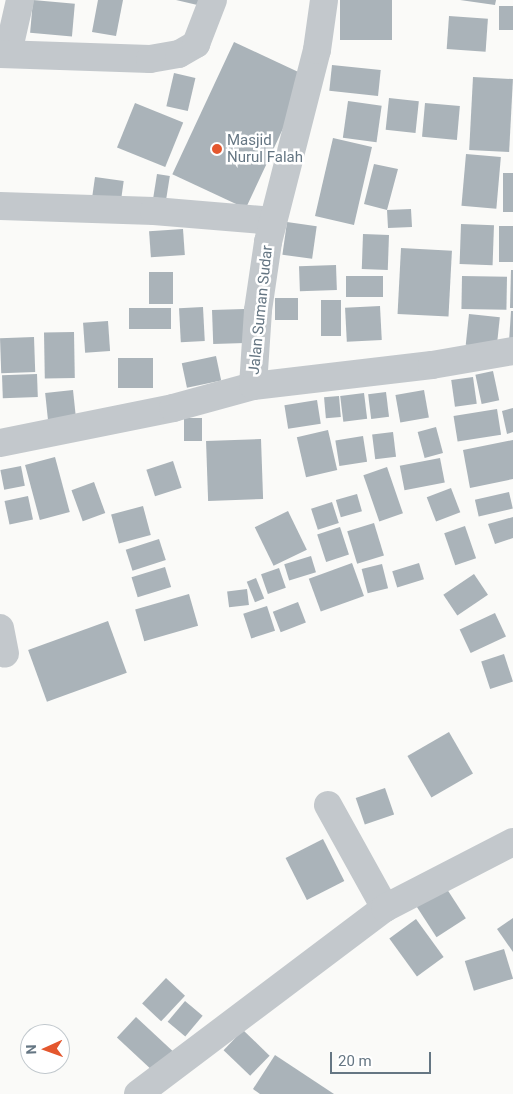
<!DOCTYPE html>
<style>
body{margin:0}
#map{position:relative;width:513px;height:1094px;overflow:hidden;background:#fafaf8;font-family:Roboto,sans-serif}
div>[style]{position:absolute}
.building>*{inset:0;background:#aab3b9;transform-origin:0 0}
.street>*{height:28px;margin:-14px;padding:0 14px;transform-origin:14px;border-radius:14px;background:#c3c8cc}
.dots>*{width:14px;height:14px;translate:-50% -50%;box-sizing:border-box;border:2px solid #fff;border-radius:50%}
span{translate:-50% -50%;white-space:nowrap;text-align:center;line-height:1.15;-webkit-text-stroke:5px #fff;paint-order:stroke}
.poi-label{font-size:15px;color:#657683}
.left{translate:0 -50%;text-align:left}
.street-label{font-size:15px;color:#657683}
.north{position:absolute;left:20px;top:1024px;width:50px;height:50px;box-sizing:border-box;background:#fff;border:1px solid #c1c8cd;border-radius:50%;rotate:268deg;font-size:14px;font-weight:700;line-height:20px;text-align:center;color:#657683}
.north::after{content:'';display:block;margin:auto;width:18px;height:22px;background:#e4572e;clip-path:polygon(50% 0,100% 100%,50% 72%,0 100%)}
.scale{position:absolute;left:330px;top:1052px;width:101px;height:22px;box-sizing:border-box;border:2px solid #657683;border-top:0;padding-left:6px;font-size:15px;line-height:18px;white-space:nowrap;color:#657683;-webkit-text-stroke:4px #fff;paint-order:stroke}
</style>
<div id="map">
<div class="building">
<div style="left:33px;top:0;width:42px;height:33px;rotate:5deg"></div>
<div style="clip-path:polygon(98px 0,123px 0,116px 36px,92px 32px)"></div>
<div style="clip-path:polygon(176px 0,207px 0,206px 7px)"></div>
<div style="left:340px;top:0;width:52px;height:40px"></div>
<div style="clip-path:polygon(460px 0,496px 0,495px 5px)"></div>
<div style="left:499px;top:6px;width:14px;height:24px"></div>
<div style="left:449px;top:16px;width:39px;height:33px;rotate:4deg"></div>
<div style="left:234px;top:42px;width:81px;height:146px;rotate:25deg"></div>
<div style="left:332px;top:65px;width:49px;height:26px;rotate:6deg"></div>
<div style="left:174px;top:73px;width:22px;height:34px;rotate:13deg"></div>
<div style="left:473px;top:77px;width:40px;height:73px;rotate:3deg"></div>
<div style="left:389px;top:98px;width:30px;height:32px;rotate:6deg"></div>
<div style="left:348px;top:101px;width:34px;height:37px;rotate:8deg"></div>
<div style="left:135px;top:103px;width:52px;height:48px;rotate:22deg"></div>
<div style="left:425px;top:103px;width:35px;height:34px;rotate:5deg"></div>
<div style="left:333px;top:138px;width:40px;height:80px;rotate:13deg"></div>
<div style="left:466px;top:154px;width:35px;height:52px;rotate:5deg"></div>
<div style="clip-path:polygon(374px 164px,398px 169px,387px 210px,411px 209px,412px 227px,388px 228px,387px 210px,364px 204px)"></div>
<div style="left:503px;top:173px;width:10px;height:39px"></div>
<div style="left:157px;top:174px;width:13px;height:24px;rotate:9deg"></div>
<div style="left:95px;top:177px;width:29px;height:27px;rotate:8deg"></div>
<div style="left:287px;top:222px;width:30px;height:33px;rotate:8deg"></div>
<div style="left:461px;top:224px;width:33px;height:40px;rotate:2deg"></div>
<div style="left:513px;top:226px;width:36px;height:14px;rotate:90deg"></div>
<div style="left:183px;top:229px;width:26px;height:34px;rotate:86deg"></div>
<div style="left:363px;top:234px;width:26px;height:35px;rotate:2deg"></div>
<div style="left:401px;top:248px;width:51px;height:66px;rotate:3deg"></div>
<div style="left:336px;top:265px;width:25px;height:37px;rotate:88deg"></div>
<div style="clip-path:polygon(511px 270px,513px 270px,513px 308px,510px 308px)"></div>
<div style="left:149px;top:272px;width:24px;height:32px"></div>
<div style="left:383px;top:276px;width:21px;height:37px;rotate:90deg"></div>
<div style="left:462px;top:276px;width:45px;height:33px;rotate:1deg"></div>
<div style="left:275px;top:298px;width:23px;height:22px"></div>
<div style="left:321px;top:300px;width:20px;height:36px"></div>
<div style="left:380px;top:306px;width:34px;height:35px;rotate:87deg"></div>
<div style="left:203px;top:307px;width:34px;height:24px;rotate:87deg"></div>
<div style="left:129px;top:308px;width:42px;height:21px"></div>
<div style="left:244px;top:309px;width:34px;height:32px;rotate:88deg"></div>
<div style="clip-path:polygon(511px 311px,513px 311px,513px 342px,509px 342px)"></div>
<div style="left:469px;top:314px;width:31px;height:31px;rotate:6deg"></div>
<div style="left:108px;top:321px;width:30px;height:25px;rotate:86deg"></div>
<div style="left:74px;top:332px;width:46px;height:30px;rotate:89deg"></div>
<div style="left:34px;top:337px;width:35px;height:34px;rotate:88deg"></div>
<div style="left:216px;top:356px;width:25px;height:35px;rotate:78deg"></div>
<div style="left:118px;top:358px;width:35px;height:30px"></div>
<div style="left:493px;top:371px;width:30px;height:18px;rotate:78deg"></div>
<div style="left:37px;top:374px;width:23px;height:35px;rotate:88deg"></div>
<div style="left:473px;top:377px;width:27px;height:22px;rotate:82deg"></div>
<div style="left:73px;top:390px;width:28px;height:28px;rotate:84deg"></div>
<div style="left:424px;top:390px;width:28px;height:29px;rotate:80deg"></div>
<div style="left:386px;top:392px;width:25px;height:18px;rotate:83deg"></div>
<div style="left:364px;top:393px;width:26px;height:24px;rotate:83deg"></div>
<div style="left:339px;top:396px;width:21px;height:15px;rotate:85deg"></div>
<div style="left:317px;top:400px;width:24px;height:33px;rotate:81deg"></div>
<div style="clip-path:polygon(513px 408px,513px 432px,507px 434px,502px 411px)"></div>
<div style="left:497px;top:409px;width:26px;height:44px;rotate:81deg"></div>
<div style="left:184px;top:418px;width:18px;height:23px"></div>
<div style="left:436px;top:427px;width:27px;height:19px;rotate:75deg"></div>
<div style="left:328px;top:430px;width:41px;height:32px;rotate:77deg"></div>
<div style="left:393px;top:432px;width:25px;height:21px;rotate:83deg"></div>
<div style="left:363px;top:436px;width:26px;height:28px;rotate:81deg"></div>
<div style="left:261px;top:439px;width:60px;height:55px;rotate:88deg"></div>
<div style="clip-path:polygon(513px 440px,513px 479px,470px 488px,463px 450px)"></div>
<div style="left:55px;top:457px;width:57px;height:31px;rotate:75deg"></div>
<div style="left:440px;top:458px;width:25px;height:41px;rotate:79deg"></div>
<div style="left:173px;top:461px;width:28px;height:28px;rotate:72deg"></div>
<div style="left:21px;top:466px;width:20px;height:21px;rotate:79deg"></div>
<div style="left:387px;top:467px;width:49px;height:25px;rotate:71deg"></div>
<div style="left:94px;top:482px;width:33px;height:24px;rotate:70deg"></div>
<div style="left:451px;top:488px;width:26px;height:26px;rotate:69deg"></div>
<div style="left:509px;top:492px;width:17px;height:35px;rotate:77deg"></div>
<div style="left:357px;top:494px;width:18px;height:22px;rotate:74deg"></div>
<div style="left:28px;top:496px;width:24px;height:24px;rotate:78deg"></div>
<div style="left:332px;top:502px;width:22px;height:22px;rotate:72deg"></div>
<div style="left:143px;top:506px;width:30px;height:33px;rotate:75deg"></div>
<div style="left:288px;top:511px;width:43px;height:37px;rotate:64deg"></div>
<div style="clip-path:polygon(513px 517px,513px 538px,495px 544px,488px 524px)"></div>
<div style="left:374px;top:523px;width:34px;height:28px;rotate:73deg"></div>
<div style="left:465px;top:526px;width:34px;height:22px;rotate:71deg"></div>
<div style="left:340px;top:527px;width:29px;height:24px;rotate:72deg"></div>
<div style="left:159px;top:539px;width:22px;height:35px;rotate:72deg"></div>
<div style="left:311px;top:556px;width:17px;height:28px;rotate:73deg"></div>
<div style="left:352px;top:563px;width:35px;height:46px;rotate:70deg"></div>
<div style="left:419px;top:563px;width:17px;height:28px;rotate:73deg"></div>
<div style="left:382px;top:564px;width:25px;height:21px;rotate:76deg"></div>
<div style="left:165px;top:567px;width:21px;height:35px;rotate:73deg"></div>
<div style="left:279px;top:568px;width:21px;height:19px;rotate:71deg"></div>
<div style="left:474px;top:574px;width:25px;height:37px;rotate:56deg"></div>
<div style="left:256px;top:578px;width:22px;height:10px;rotate:68deg"></div>
<div style="left:247px;top:589px;width:16px;height:20px;rotate:83deg"></div>
<div style="left:189px;top:594px;width:33px;height:56px;rotate:74deg"></div>
<div style="left:298px;top:602px;width:22px;height:27px;rotate:69deg"></div>
<div style="left:267px;top:606px;width:26px;height:25px;rotate:72deg"></div>
<div style="left:495px;top:613px;width:26px;height:39px;rotate:65deg"></div>
<div style="left:108px;top:621px;width:55px;height:85px;rotate:70deg"></div>
<div style="left:504px;top:654px;width:29px;height:24px;rotate:72deg"></div>
<div style="left:449px;top:732px;width:48px;height:48px;rotate:60deg"></div>
<div style="left:385px;top:788px;width:28px;height:31px;rotate:71deg"></div>
<div style="left:323px;top:839px;width:47px;height:42px;rotate:63deg"></div>
<div style="left:443px;top:883px;width:42px;height:35px;rotate:57deg"></div>
<div style="clip-path:polygon(513px 918px,513px 952px,497px 929px)"></div>
<div style="left:416px;top:919px;width:47px;height:33px;rotate:54deg"></div>
<div style="left:504px;top:949px;width:31px;height:41px;rotate:73deg"></div>
<div style="left:166px;top:978px;width:26px;height:35px;rotate:43deg"></div>
<div style="left:185px;top:1001px;width:23px;height:27px;rotate:40deg"></div>
<div style="left:136px;top:1017px;width:50px;height:28px;rotate:43deg"></div>
<div style="left:243px;top:1030px;width:37px;height:28px;rotate:44deg"></div>
<div style="clip-path:polygon(275px 1055px,334px 1094px,260px 1094px,253px 1089px)"></div>
</div>
<div class="street">
<div style="left:8px;top:53px;width:54px;rotate:-77.2deg"></div>
<div style="left:0;top:54px;width:150px;rotate:1.9deg"></div>
<div style="left:150px;top:59px;width:29px;rotate:-10deg"></div>
<div style="left:179px;top:54px;width:20px;rotate:-30deg"></div>
<div style="left:196px;top:44px;width:47px;rotate:-68.9deg"></div>
<div style="left:0;top:206px;width:154px;rotate:1.9deg"></div>
<div style="left:154px;top:211px;width:119px;rotate:4.8deg"></div>
<div style="left:253px;top:386px;width:76px;rotate:-86.2deg"></div>
<div style="left:258px;top:310px;width:69px;rotate:-81.6deg"></div>
<div style="left:268px;top:242px;width:198px;rotate:-75.7deg"></div>
<div style="left:317px;top:50px;width:50px;rotate:-82deg"></div>
<div style="left:0;top:443px;width:177px;rotate:-11.4deg"></div>
<div style="left:173px;top:408px;width:83px;rotate:-15.4deg"></div>
<div style="left:253px;top:386px;width:180px;rotate:-6.7deg"></div>
<div style="left:432px;top:365px;width:82px;rotate:-9.8deg"></div>
<div style="left:0;top:628px;width:26px;rotate:79deg"></div>
<div style="left:328px;top:805px;width:118px;rotate:61deg"></div>
<div style="left:138px;top:1094px;width:309px;rotate:-37deg"></div>
<div style="left:385px;top:908px;width:144px;rotate:-27.3deg"></div>
</div>
<div class="dots">
<div style="left:217px;top:149px;background:#e4572e"></div>
</div>
<div class="poi-label">
<span class="left" style="left:227px;top:149px">Masjid<br>Nurul Falah</span>
</div>
<div class="street-label">
<span style="left:261px;top:310px;rotate:-84deg">Jalan Suman Sudar</span>
</div>
<div class="north">N</div>
<div class="scale">20 m</div>
</div>
